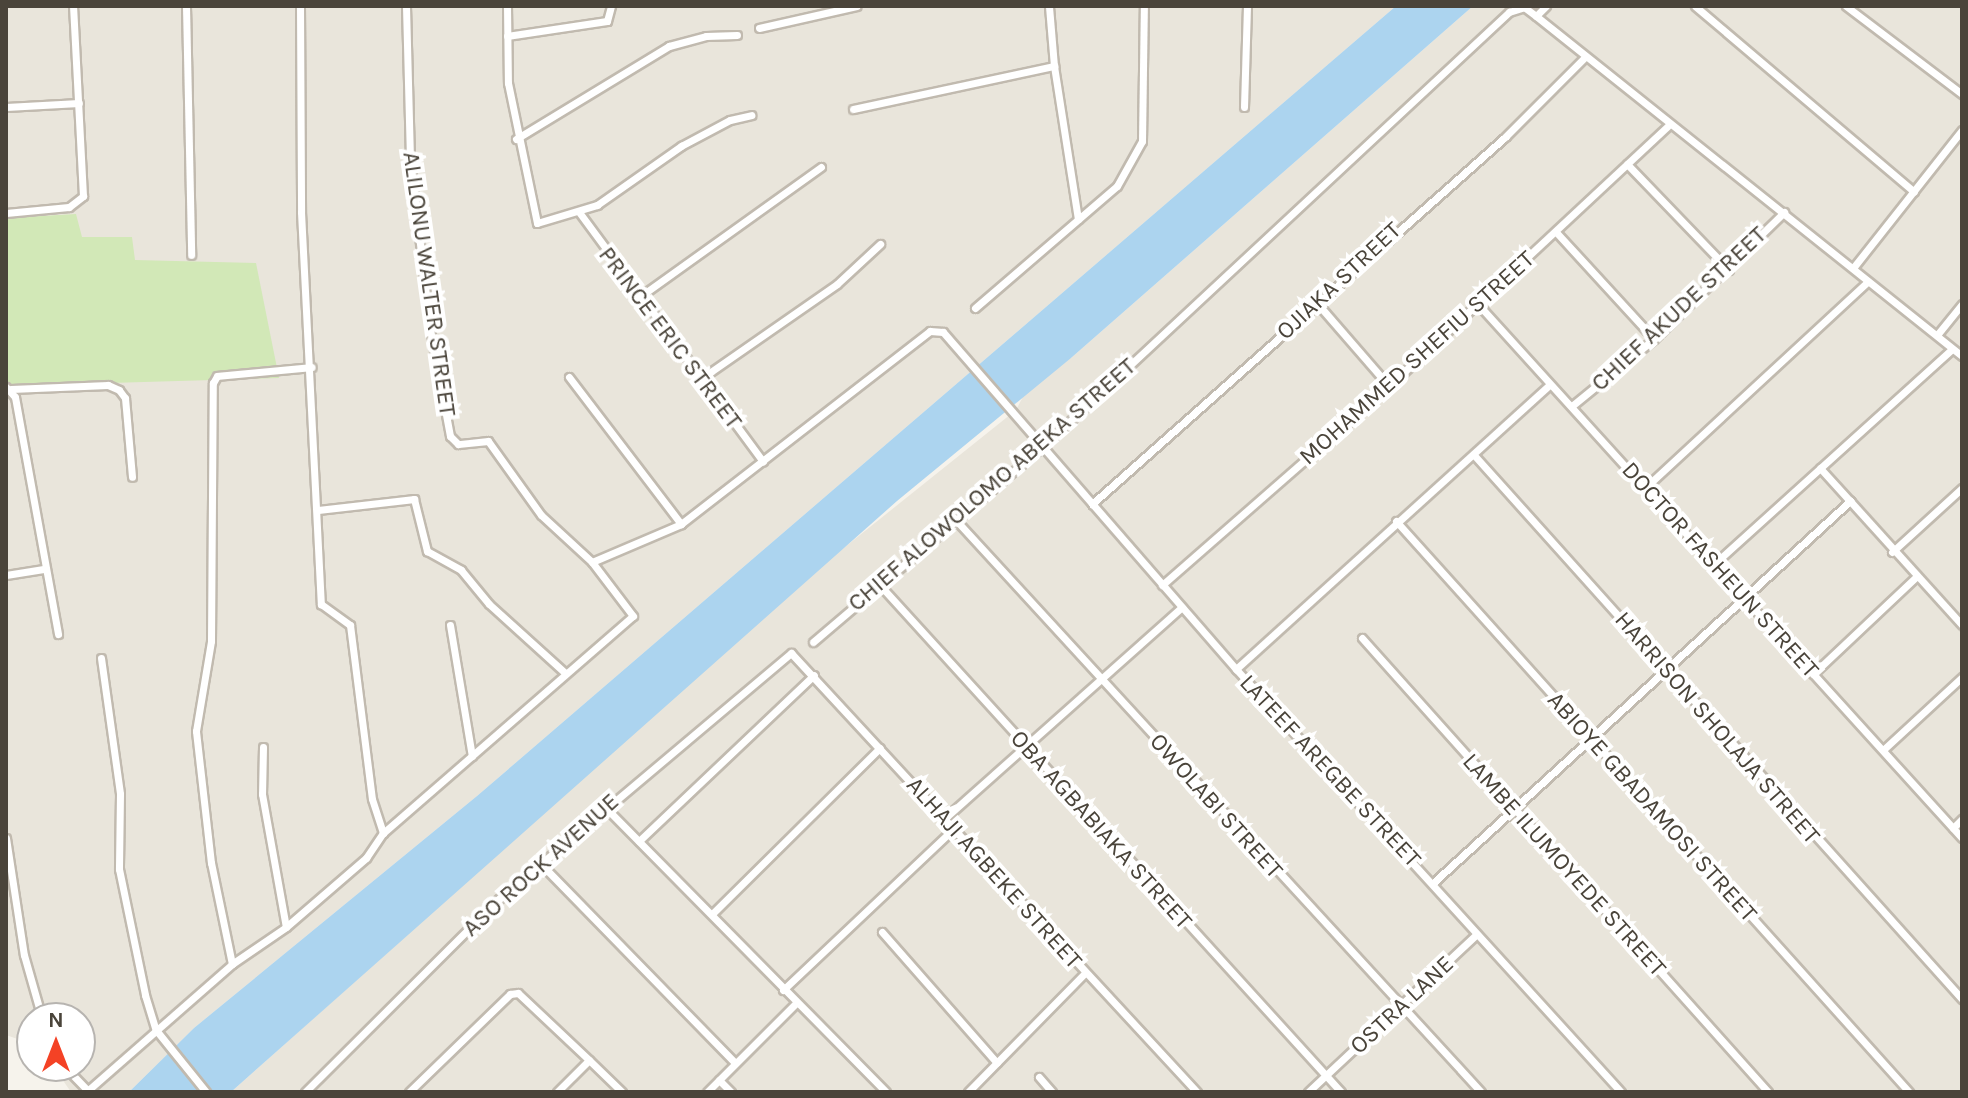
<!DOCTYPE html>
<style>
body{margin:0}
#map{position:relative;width:1968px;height:1098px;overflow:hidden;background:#f6f3ec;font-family:Karla,sans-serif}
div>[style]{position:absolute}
.residential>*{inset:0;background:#e9e5db}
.green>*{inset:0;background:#d2e8b7}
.water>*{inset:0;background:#acd4ef}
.roads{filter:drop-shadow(2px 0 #c1baaf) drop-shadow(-2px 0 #c1baaf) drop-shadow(0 2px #c1baaf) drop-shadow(0 -2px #c1baaf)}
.minor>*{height:7px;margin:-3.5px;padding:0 3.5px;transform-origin:3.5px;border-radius:3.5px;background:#fff}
span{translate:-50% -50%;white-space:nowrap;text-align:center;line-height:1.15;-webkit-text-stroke:8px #fff;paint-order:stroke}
.street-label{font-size:24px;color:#4a443a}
.frame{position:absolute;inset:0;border:8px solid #4a443a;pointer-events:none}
.north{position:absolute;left:16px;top:1002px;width:80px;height:80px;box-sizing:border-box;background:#fff;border:2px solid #b7b4b0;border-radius:50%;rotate:0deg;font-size:22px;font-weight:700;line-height:32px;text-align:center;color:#4a443a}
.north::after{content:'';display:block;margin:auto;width:28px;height:36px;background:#f44225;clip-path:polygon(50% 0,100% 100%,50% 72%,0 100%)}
</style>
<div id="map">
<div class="residential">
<div style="clip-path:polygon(6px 6px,1396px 6px,477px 796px,194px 1028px,129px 1092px,71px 1092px,53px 1066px,80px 1066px,80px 1018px,32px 1018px,32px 1044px,6px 1035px)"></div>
<div style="clip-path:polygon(1473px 6px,1962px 6px,1962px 1092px,231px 1092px,810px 575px,1016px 410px,1036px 372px,1071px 358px)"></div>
</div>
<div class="green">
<div style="clip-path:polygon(76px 214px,82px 237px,132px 237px,135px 260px,256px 263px,279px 378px,6px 386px,6px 218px)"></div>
</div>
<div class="water">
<div style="clip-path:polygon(1396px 6px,1473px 6px,1071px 358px,897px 501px,231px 1092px,129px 1092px,194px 1028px,477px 796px)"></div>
</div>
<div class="roads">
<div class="minor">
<div style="left:186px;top:6px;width:249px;rotate:88.8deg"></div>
<div style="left:300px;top:6px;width:206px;rotate:89.7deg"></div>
<div style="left:301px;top:212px;width:393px;rotate:87.1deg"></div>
<div style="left:321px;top:604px;width:36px;rotate:36deg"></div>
<div style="left:350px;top:625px;width:175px;rotate:82.8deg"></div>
<div style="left:372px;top:799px;width:36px;rotate:72deg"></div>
<div style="left:507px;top:6px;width:77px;rotate:89.3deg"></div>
<div style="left:508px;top:83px;width:143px;rotate:78.3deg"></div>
<div style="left:537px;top:223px;width:63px;rotate:-16.7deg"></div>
<div style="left:597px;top:205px;width:103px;rotate:-35.1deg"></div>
<div style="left:681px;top:146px;width:55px;rotate:-28deg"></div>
<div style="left:730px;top:120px;width:22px;rotate:-13deg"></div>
<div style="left:1546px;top:6px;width:14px;rotate:135deg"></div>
<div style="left:1536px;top:16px;width:545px;rotate:38.59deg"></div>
<div style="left:1695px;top:6px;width:287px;rotate:40.3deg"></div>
<div style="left:1846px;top:6px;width:146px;rotate:37.2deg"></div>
<div style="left:759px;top:28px;width:100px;rotate:-12.7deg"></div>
<div style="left:507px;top:36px;width:101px;rotate:-8.5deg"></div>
<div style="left:607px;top:21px;width:16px;rotate:-75deg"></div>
<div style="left:1054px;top:66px;width:155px;rotate:81.1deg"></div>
<div style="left:6px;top:107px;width:73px;rotate:-3.1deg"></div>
<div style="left:1244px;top:107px;width:101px;rotate:-88.3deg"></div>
<div style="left:853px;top:109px;width:206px;rotate:-12.1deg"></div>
<div style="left:1054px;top:66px;width:60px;rotate:-94.8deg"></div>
<div style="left:516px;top:139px;width:179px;rotate:-31.3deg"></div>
<div style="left:669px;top:46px;width:38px;rotate:-15deg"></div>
<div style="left:706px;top:36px;width:31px;rotate:-2deg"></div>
<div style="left:1627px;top:164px;width:147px;rotate:46.1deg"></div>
<div style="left:579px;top:212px;width:310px;rotate:53.6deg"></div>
<div style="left:6px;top:213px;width:63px;rotate:-5.4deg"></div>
<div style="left:69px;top:207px;width:18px;rotate:-38deg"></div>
<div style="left:83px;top:196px;width:190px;rotate:-93deg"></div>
<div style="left:1556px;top:232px;width:145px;rotate:47.5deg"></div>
<div style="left:1853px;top:268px;width:176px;rotate:-51.7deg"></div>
<div style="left:638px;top:298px;width:225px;rotate:-35.6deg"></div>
<div style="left:1317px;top:303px;width:110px;rotate:49.1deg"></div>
<div style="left:1477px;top:303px;width:722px;rotate:47.81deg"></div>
<div style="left:975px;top:308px;width:187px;rotate:-40.7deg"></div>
<div style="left:1117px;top:186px;width:51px;rotate:-60.9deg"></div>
<div style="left:1142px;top:141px;width:135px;rotate:-89.2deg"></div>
<div style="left:1937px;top:335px;width:40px;rotate:-51deg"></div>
<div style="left:569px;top:377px;width:185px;rotate:52.7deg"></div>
<div style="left:699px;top:380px;width:168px;rotate:-34.8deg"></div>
<div style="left:837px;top:284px;width:59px;rotate:-42.9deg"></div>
<div style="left:6px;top:387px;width:13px;rotate:48deg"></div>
<div style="left:15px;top:397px;width:241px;rotate:79.7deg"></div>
<div style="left:11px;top:389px;width:97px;rotate:-2.4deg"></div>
<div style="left:108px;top:385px;width:12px;rotate:24deg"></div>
<div style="left:119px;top:390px;width:10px;rotate:53deg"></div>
<div style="left:125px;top:398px;width:79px;rotate:84.9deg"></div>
<div style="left:1573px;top:405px;width:104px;rotate:-39.2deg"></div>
<div style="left:1654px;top:339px;width:182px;rotate:-44.3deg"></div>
<div style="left:1474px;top:455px;width:731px;rotate:48.11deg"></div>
<div style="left:1820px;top:468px;width:45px;rotate:47.7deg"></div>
<div style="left:1647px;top:486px;width:301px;rotate:-42.8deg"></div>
<div style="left:1092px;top:504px;width:553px;rotate:-41.62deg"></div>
<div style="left:1505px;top:137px;width:113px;rotate:-45deg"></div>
<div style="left:318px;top:510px;width:97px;rotate:-6.5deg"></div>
<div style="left:414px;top:499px;width:54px;rotate:76deg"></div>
<div style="left:427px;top:551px;width:39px;rotate:29deg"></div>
<div style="left:461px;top:570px;width:44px;rotate:50.5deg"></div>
<div style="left:489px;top:604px;width:103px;rotate:42.2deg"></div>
<div style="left:954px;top:518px;width:779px;rotate:47.44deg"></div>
<div style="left:1396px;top:521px;width:768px;rotate:48.06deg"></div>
<div style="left:1892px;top:552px;width:95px;rotate:-42.4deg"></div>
<div style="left:592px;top:562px;width:97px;rotate:-23.1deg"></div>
<div style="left:681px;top:524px;width:315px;rotate:-37.8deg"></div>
<div style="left:930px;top:331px;width:13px;rotate:4deg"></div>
<div style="left:943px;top:332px;width:447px;rotate:49deg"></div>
<div style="left:1236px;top:669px;width:572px;rotate:47.69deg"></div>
<div style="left:1713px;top:565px;width:322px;rotate:-42.1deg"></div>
<div style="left:6px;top:575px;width:38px;rotate:-9deg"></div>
<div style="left:878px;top:583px;width:688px;rotate:47.71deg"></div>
<div style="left:1162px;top:585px;width:302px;rotate:-41.2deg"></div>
<div style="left:1389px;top:386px;width:381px;rotate:-43deg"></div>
<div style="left:450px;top:625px;width:133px;rotate:80.5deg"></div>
<div style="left:1362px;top:638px;width:609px;rotate:48.19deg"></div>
<div style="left:813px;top:642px;width:299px;rotate:-40.4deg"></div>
<div style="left:1041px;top:448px;width:640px;rotate:-42.97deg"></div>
<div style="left:1509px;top:12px;width:16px;rotate:-18deg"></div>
<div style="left:1524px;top:7px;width:15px;rotate:37deg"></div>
<div style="left:101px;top:658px;width:137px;rotate:82deg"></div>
<div style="left:120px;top:794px;width:75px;rotate:90.8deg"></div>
<div style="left:119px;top:869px;width:129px;rotate:78.3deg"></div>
<div style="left:145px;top:995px;width:37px;rotate:73deg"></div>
<div style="left:156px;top:1030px;width:80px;rotate:51.1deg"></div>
<div style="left:1236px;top:669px;width:421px;rotate:-42.2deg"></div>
<div style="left:1813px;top:674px;width:141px;rotate:-43.3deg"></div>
<div style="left:263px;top:747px;width:47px;rotate:91.2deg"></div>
<div style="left:262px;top:794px;width:135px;rotate:79.8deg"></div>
<div style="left:1883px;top:750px;width:108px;rotate:-42.7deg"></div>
<div style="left:605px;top:807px;width:400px;rotate:45.4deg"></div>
<div style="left:945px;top:818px;width:317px;rotate:-41.7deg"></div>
<div style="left:1953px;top:828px;width:13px;rotate:-45deg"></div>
<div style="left:6px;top:838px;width:118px;rotate:81.3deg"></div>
<div style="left:24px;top:955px;width:66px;rotate:74.1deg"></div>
<div style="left:639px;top:841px;width:241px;rotate:-43.5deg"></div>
<div style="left:541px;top:864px;width:277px;rotate:45.7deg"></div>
<div style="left:1433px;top:883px;width:566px;rotate:-42.49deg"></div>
<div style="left:1850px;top:501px;width:167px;rotate:47.9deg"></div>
<div style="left:712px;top:914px;width:236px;rotate:-44.7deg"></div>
<div style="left:882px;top:932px;width:174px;rotate:48.7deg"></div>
<div style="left:232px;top:964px;width:103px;rotate:-101.7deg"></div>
<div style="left:211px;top:863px;width:133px;rotate:-96.5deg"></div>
<div style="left:196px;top:731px;width:91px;rotate:-80.5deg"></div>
<div style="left:211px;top:641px;width:258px;rotate:-89.6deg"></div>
<div style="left:213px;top:383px;width:8px;rotate:-60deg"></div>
<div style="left:217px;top:376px;width:95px;rotate:-5.4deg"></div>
<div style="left:783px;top:990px;width:234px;rotate:-43.4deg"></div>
<div style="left:64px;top:1066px;width:35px;rotate:46deg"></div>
<div style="left:1039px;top:1077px;width:20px;rotate:49deg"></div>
<div style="left:719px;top:1080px;width:17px;rotate:45deg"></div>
<div style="left:86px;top:1092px;width:194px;rotate:-41.2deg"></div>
<div style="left:232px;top:964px;width:65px;rotate:-34.4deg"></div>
<div style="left:286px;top:927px;width:106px;rotate:-40.8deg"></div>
<div style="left:366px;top:858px;width:30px;rotate:-56deg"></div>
<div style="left:383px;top:833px;width:331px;rotate:-41deg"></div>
<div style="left:633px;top:616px;width:68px;rotate:-127.2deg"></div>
<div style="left:592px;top:562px;width:69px;rotate:-137.3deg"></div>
<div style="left:541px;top:515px;width:91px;rotate:-125.6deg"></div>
<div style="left:488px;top:441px;width:30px;rotate:174deg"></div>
<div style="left:458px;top:444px;width:11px;rotate:-135deg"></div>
<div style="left:450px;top:436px;width:109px;rotate:-100.6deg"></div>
<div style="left:430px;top:329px;width:171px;rotate:-96.7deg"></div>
<div style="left:410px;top:159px;width:153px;rotate:-91.5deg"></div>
<div style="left:305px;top:1092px;width:274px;rotate:-44.9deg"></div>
<div style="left:499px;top:899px;width:382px;rotate:-40.1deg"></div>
<div style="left:791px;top:653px;width:598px;rotate:47.24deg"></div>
<div style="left:409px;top:1092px;width:141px;rotate:-44.1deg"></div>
<div style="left:510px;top:994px;width:8px;rotate:-7deg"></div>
<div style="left:518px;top:993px;width:98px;rotate:43.3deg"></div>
<div style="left:557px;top:1092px;width:45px;rotate:-45deg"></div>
<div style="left:589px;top:1060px;width:46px;rotate:44.1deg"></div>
<div style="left:707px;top:1092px;width:126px;rotate:-45deg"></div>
<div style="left:968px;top:1092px;width:167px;rotate:-45.5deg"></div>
<div style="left:1308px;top:1092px;width:231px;rotate:-43.1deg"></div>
</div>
</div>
<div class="street-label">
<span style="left:1339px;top:281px;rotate:-43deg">OJIAKA STREET</span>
<span style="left:429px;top:284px;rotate:82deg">ALILONU WALTER STREET</span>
<span style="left:1679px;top:309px;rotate:-43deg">CHIEF AKUDE STREET</span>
<span style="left:670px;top:338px;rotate:53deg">PRINCE ERIC STREET</span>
<span style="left:1417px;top:358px;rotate:-42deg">MOHAMMED SHEFIU STREET</span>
<span style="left:992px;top:485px;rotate:-41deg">CHIEF ALOWOLOMO ABEKA STREET</span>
<span style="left:1720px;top:570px;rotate:48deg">DOCTOR FASHEUN STREET</span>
<span style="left:1717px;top:728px;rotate:49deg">HARRISON SHOLAJA STREET</span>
<span style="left:1330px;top:771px;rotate:47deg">LATEEF AREGBE STREET</span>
<span style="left:1216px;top:806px;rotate:48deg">OWOLABI STREET</span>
<span style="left:1652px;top:807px;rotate:48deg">ABIOYE GBADAMOSI STREET</span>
<span style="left:1101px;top:830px;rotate:48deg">OBA AGBABIAKA STREET</span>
<span style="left:541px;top:865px;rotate:-42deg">ASO ROCK AVENUE</span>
<span style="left:1564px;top:865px;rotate:48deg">LAMBE ILUMOYEDE STREET</span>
<span style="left:994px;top:873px;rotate:48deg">ALHAJI AGBEKE STREET</span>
<span style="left:1402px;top:1005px;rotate:-43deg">OSTRA LANE</span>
</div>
<div class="frame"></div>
<div class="north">N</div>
</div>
